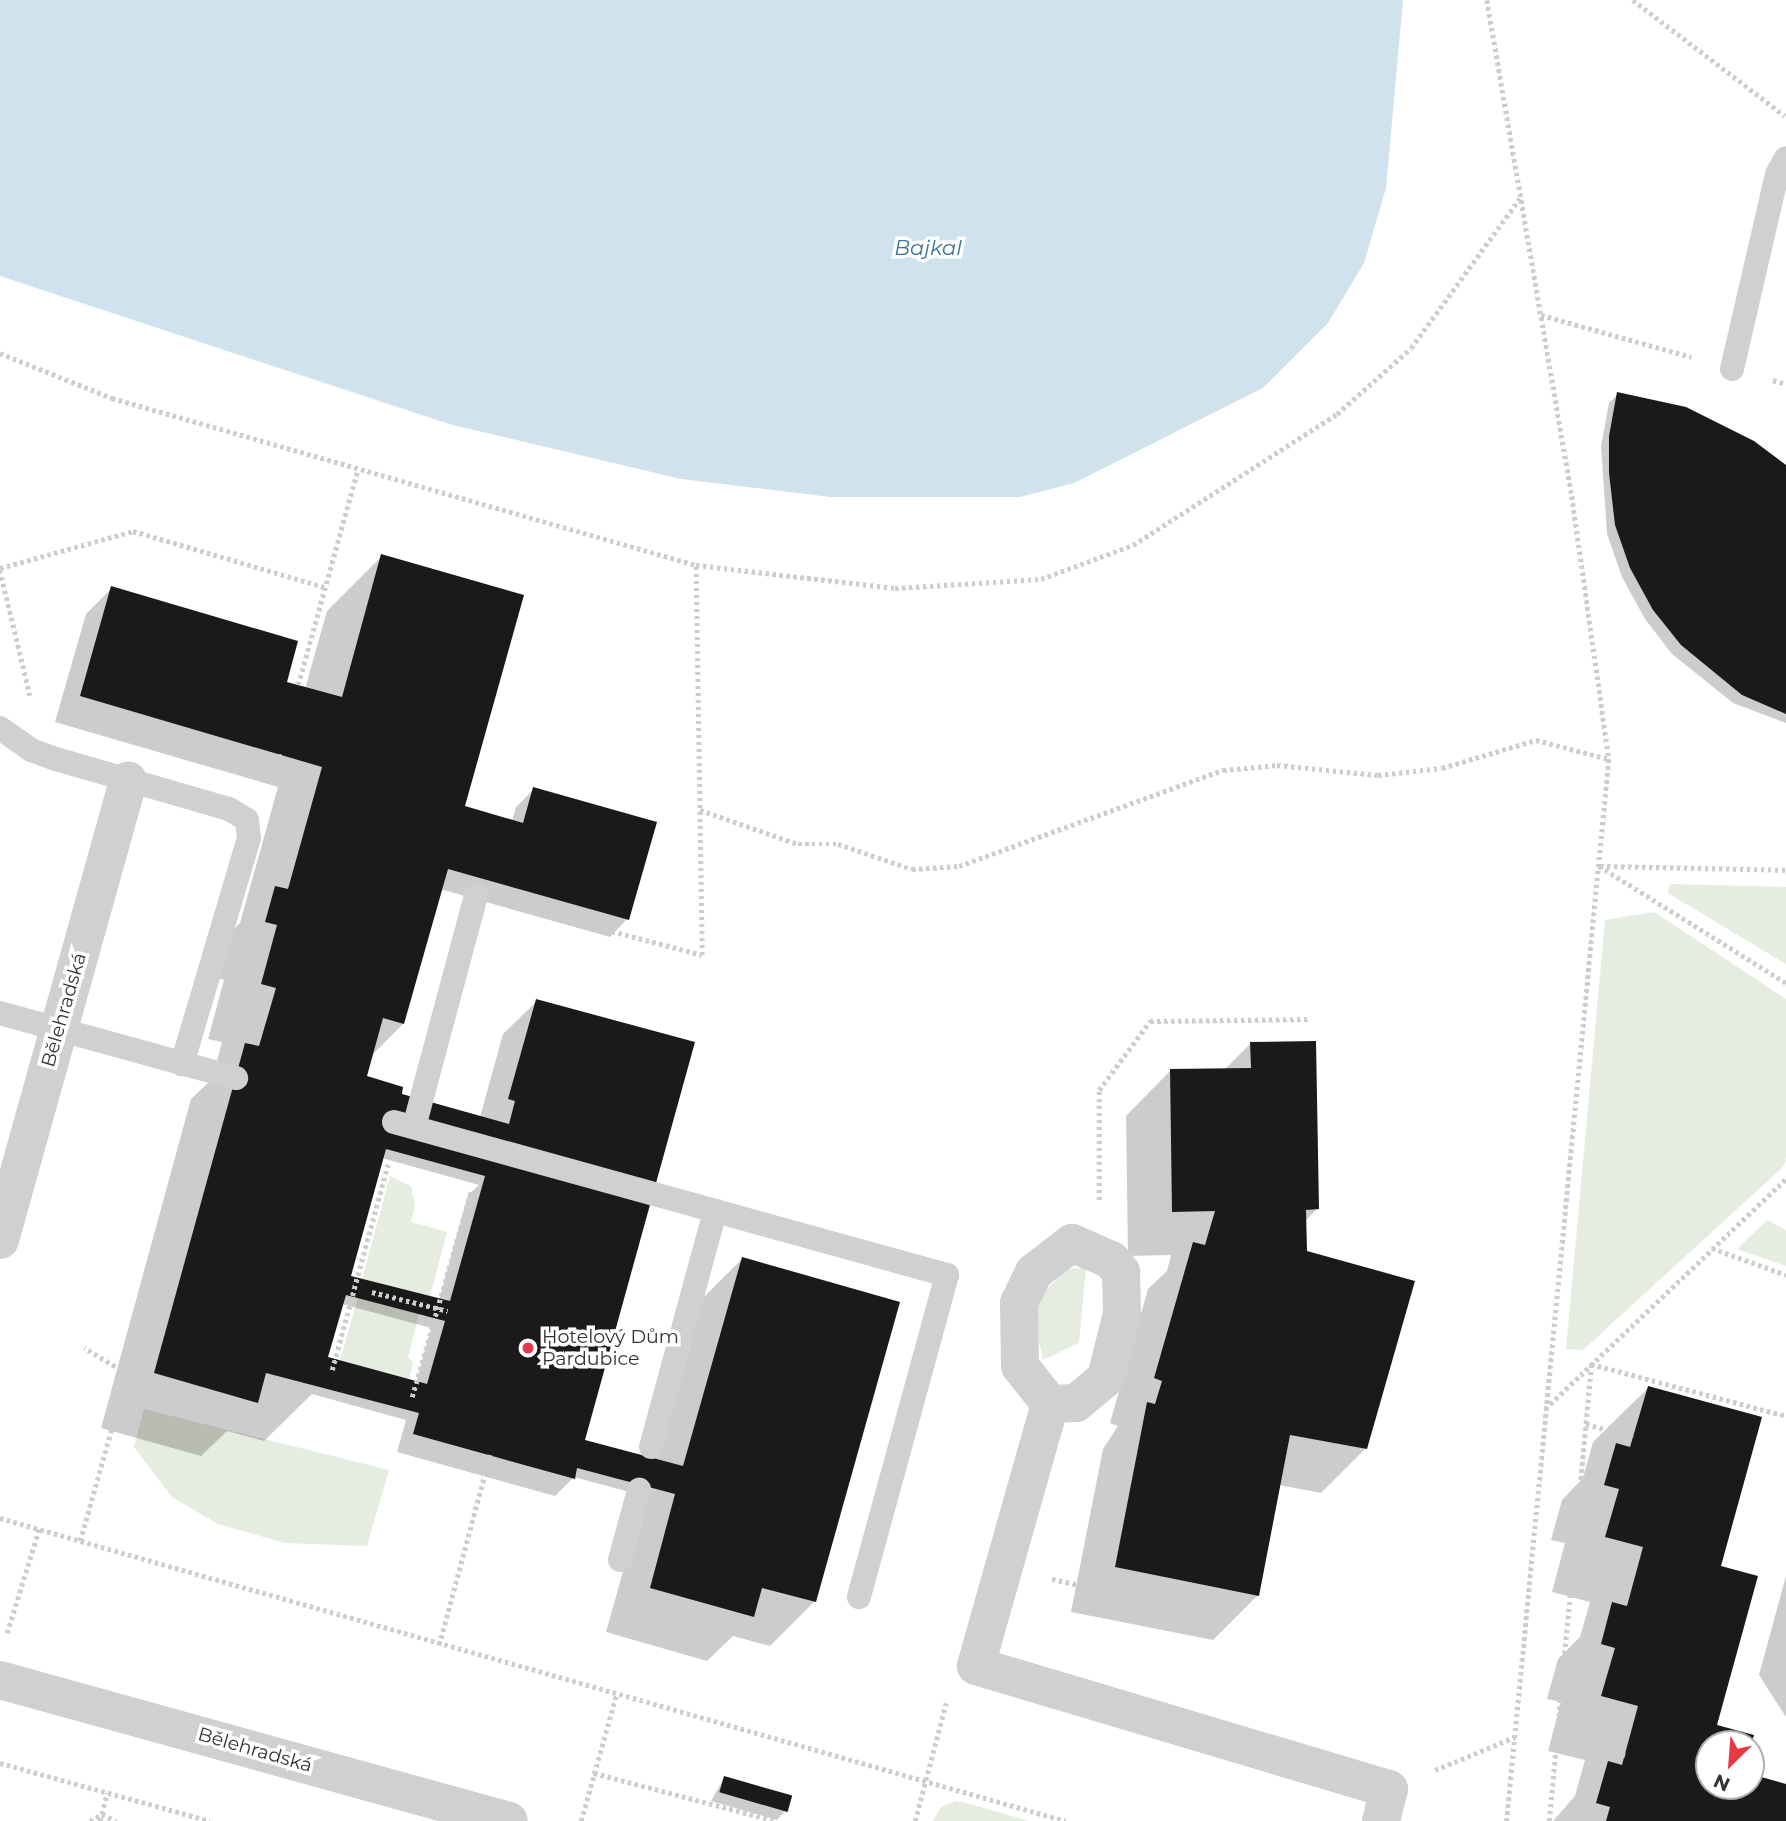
<!DOCTYPE html>
<meta charset="utf-8">
<style>
body{margin:0}
#map{position:relative;width:1786px;height:1821px;overflow:hidden;background:#fff;font-family:Montserrat,sans-serif}
div>[style]{position:absolute}
.green>*{inset:0;background:#e6ecdf}
.water>*{inset:0;background:#cfe2ee}
.shadow>*{inset:0;background:#0003}
.building>*{inset:0;background:#1a1a1a;transform-origin:0 0}
.path>*{height:4.5px;margin-top:-2.25px;transform-origin:0;background:repeating-linear-gradient(90deg,#cdcdcd 0 3.5px,transparent 0 7px)}
.lane>*{height:24px;margin:-12px;padding:0 12px;transform-origin:12px;border-radius:12px;background:#d0d0d0}
.street>*{height:38px;margin:-19px;padding:0 19px;transform-origin:19px;border-radius:19px;background:#d0d0d0}
.dots>*{width:19px;height:19px;translate:-50% -50%;box-sizing:border-box;border:4px solid #fff;border-radius:50%}
span{translate:-50% -50%;white-space:nowrap;text-align:center;line-height:1.15;-webkit-text-stroke:7px #fff;paint-order:stroke}
.street-label{font-size:19px;color:#333}
.poi-label{font-size:19px;color:#333}
.left{translate:0 -50%;text-align:left}
.water-label{font-size:21px;color:#3f7597;font-style:italic}
.north{position:absolute;left:1695px;top:1730px;width:70px;height:70px;box-sizing:border-box;background:#fff;border:2px solid #adadad;border-radius:50%;rotate:205deg;font-size:19px;font-weight:700;line-height:28px;text-align:center;color:#333}
.north::after{content:'';display:block;margin:auto;width:24px;height:32px;background:#e63946;clip-path:polygon(50% 0,100% 100%,50% 72%,0 100%)}
</style>
<div id="map">
<div class="green">
<div style="clip-path:polygon(1670px 884px,1786px 887px,1786px 964px,1668px 893px)"></div>
<div style="clip-path:polygon(1654px 912px,1786px 999px,1786px 1158px,1784px 1166px,1583px 1350px,1566px 1349px,1605px 920px)"></div>
<div style="clip-path:polygon(390px 1176px,411px 1186px,415px 1205px,411px 1222px,447px 1232px,430px 1296px,362px 1279px)"></div>
<div style="clip-path:polygon(1767px 1220px,1786px 1230px,1786px 1266px,1737px 1249px)"></div>
<div style="clip-path:polygon(1086px 1268px,1079px 1343px,1043px 1360px,1034px 1320px,1039px 1305px,1045px 1291px,1067px 1269px)"></div>
<div style="clip-path:polygon(358px 1298px,419px 1314px,408px 1357px,413px 1362px,409px 1380px,340px 1360px)"></div>
<div style="clip-path:polygon(144px 1409px,389px 1470px,367px 1546px,285px 1543px,218px 1524px,172px 1497px,134px 1447px)"></div>
<div style="clip-path:polygon(956px 1801px,963px 1802px,1029px 1821px,933px 1821px,941px 1807px)"></div>
</div>
<div class="water">
<div style="clip-path:polygon(0 0,1403px 0,1386px 188px,1364px 263px,1328px 323px,1263px 388px,1074px 483px,1020px 497px,831px 497px,681px 479px,449px 424px,0 276px)"></div>
</div>
<div class="shadow">
<div style="clip-path:polygon(1618px 394px,1786px 468px,1786px 723px,1733px 703px,1672px 654px,1645px 619px,1622px 577px,1607px 534px,1601px 446px,1609px 403px)"></div>
<div style="clip-path:polygon(evenodd,382px 556px,461px 812px,512px 821px,516px 807px,534px 789px,627px 919px,610px 937px,440px 889px,403px 1024px,371px 1056px,364px 1077px,398px 1100px,480px 1117px,503px 1034px,537px 1001px,583px 1441px,654px 1460px,697px 1304px,742px 1259px,815px 1601px,770px 1646px,733px 1636px,707px 1661px,606px 1632px,644px 1496px,574px 1477px,555px 1496px,397px 1452px,406px 1420px,312px 1394px,264px 1441px,227px 1431px,201px 1456px,101px 1428px,191px 1099px,212px 1079px,222px 1042px,208px 1039px,224px 980px,212px 976px,221px 942px,240px 923px,278px 787px,55px 722px,86px 614px,112px 588px,284px 683px,305px 689px,327px 611px,382px 556px,382px 1158px,479px 1185px,468px 1195px,439px 1300px,348px 1282px,382px 1158px,382px 556px,342px 1304px,431px 1328px,416px 1383px,326px 1358px,342px 1304px)"></div>
<div style="clip-path:polygon(1251px 1043px,1317px 1209px,1305px 1221px,1305px 1252px,1366px 1448px,1321px 1493px,1279px 1485px,1258px 1595px,1213px 1640px,1071px 1612px,1103px 1449px,1118px 1426px,1110px 1423px,1148px 1289px,1167px 1271px,1171px 1255px,1128px 1256px,1126px 1116px,1170px 1071px,1224px 1070px)"></div>
<div style="clip-path:polygon(1648px 1388px,1719px 1567px,1715px 1726px,1752px 1736px,1750px 1744px,1709px 1744px,1709px 1786px,1751px 1786px,1751px 1776px,1786px 1785px,1786px 1821px,1553px 1821px,1575px 1796px,1585px 1760px,1548px 1751px,1561px 1702px,1547px 1699px,1558px 1659px,1580px 1637px,1590px 1602px,1552px 1592px,1565px 1543px,1551px 1540px,1562px 1500px,1583px 1478px,1593px 1442px)"></div>
<div style="clip-path:polygon(1786px 1576px,1786px 1717px,1759px 1675px)"></div>
<div style="clip-path:polygon(724px 1778px,785px 1811px,777px 1820px,711px 1801px)"></div>
</div>
<div class="building">
<div style="clip-path:polygon(1617px 392px,1686px 407px,1754px 441px,1786px 465px,1786px 714px,1742px 695px,1681px 645px,1653px 610px,1630px 568px,1615px 525px,1609px 473px,1609px 436px)"></div>
<div style="clip-path:polygon(evenodd,381px 554px,524px 595px,465px 806px,523px 823px,533px 787px,657px 822px,629px 920px,448px 869px,404px 1024px,383px 1018px,367px 1076px,403px 1087px,402px 1094px,509px 1124px,515px 1101px,508px 1099px,536px 999px,695px 1042px,585px 1440px,683px 1466px,742px 1257px,900px 1302px,816px 1602px,762px 1588px,754px 1617px,650px 1588px,675px 1494px,577px 1468px,575px 1479px,413px 1434px,419px 1413px,266px 1373px,258px 1403px,154px 1373px,245px 1043px,259px 1046px,276px 988px,261px 984px,277px 925px,265px 922px,275px 886px,288px 889px,322px 767px,80px 696px,111px 586px,298px 641px,287px 682px,342px 697px,381px 554px,386px 1149px,485px 1176px,450px 1301px,351px 1276px,386px 1149px,381px 554px,346px 1295px,445px 1321px,427px 1384px,328px 1357px,346px 1295px)"></div>
<div style="clip-path:polygon(1316px 1041px,1319px 1209px,1306px 1210px,1307px 1251px,1415px 1281px,1367px 1449px,1290px 1435px,1259px 1596px,1115px 1567px,1147px 1402px,1155px 1404px,1162px 1381px,1154px 1378px,1193px 1242px,1205px 1245px,1215px 1211px,1172px 1212px,1170px 1069px,1251px 1068px,1250px 1042px)"></div>
<div style="clip-path:polygon(1648px 1386px,1762px 1417px,1721px 1566px,1758px 1576px,1717px 1725px,1754px 1735px,1751px 1744px,1709px 1744px,1709px 1786px,1751px 1786px,1751px 1774px,1786px 1784px,1786px 1821px,1606px 1821px,1610px 1807px,1596px 1803px,1608px 1761px,1622px 1765px,1638px 1706px,1601px 1696px,1615px 1648px,1601px 1644px,1612px 1602px,1627px 1606px,1643px 1547px,1605px 1537px,1619px 1489px,1604px 1485px,1616px 1443px,1630px 1447px)"></div>
<div style="left:724px;top:1776px;width:71px;height:17px;rotate:16deg"></div>
</div>
<div class="path">
<div style="left:1487px;top:0;width:503px;rotate:80.28deg"></div>
<div style="left:1572px;top:496px;width:266px;rotate:82deg"></div>
<div style="left:1609px;top:759px;width:1067px;rotate:95.49deg"></div>
<div style="left:1633px;top:0;width:191px;rotate:37.3deg"></div>
<div style="left:1541px;top:315px;width:156px;rotate:15.6deg"></div>
<div style="left:0;top:353px;width:121px;rotate:21.9deg"></div>
<div style="left:112px;top:398px;width:607px;rotate:15.96deg"></div>
<div style="left:696px;top:565px;width:200px;rotate:6.6deg"></div>
<div style="left:895px;top:588px;width:146px;rotate:-3.5deg"></div>
<div style="left:1041px;top:579px;width:98px;rotate:-20.3deg"></div>
<div style="left:1133px;top:545px;width:242px;rotate:-32.7deg"></div>
<div style="left:1337px;top:414px;width:99px;rotate:-41.7deg"></div>
<div style="left:1411px;top:348px;width:185px;rotate:-54deg"></div>
<div style="left:1773px;top:380px;width:14px;rotate:17deg"></div>
<div style="left:0;top:568px;width:138px;rotate:-15.5deg"></div>
<div style="left:133px;top:531px;width:199px;rotate:16.3deg"></div>
<div style="left:0;top:570px;width:129px;rotate:76.5deg"></div>
<div style="left:298px;top:685px;width:221px;rotate:-74.5deg"></div>
<div style="left:279px;top:754px;width:44px;rotate:84.8deg"></div>
<div style="left:700px;top:810px;width:104px;rotate:19.1deg"></div>
<div style="left:798px;top:844px;width:40px"></div>
<div style="left:838px;top:844px;width:78px;rotate:18.7deg"></div>
<div style="left:912px;top:869px;width:47px;rotate:-3.7deg"></div>
<div style="left:959px;top:866px;width:281px;rotate:-20deg"></div>
<div style="left:1223px;top:770px;width:54px;rotate:-5.3deg"></div>
<div style="left:1277px;top:765px;width:101px;rotate:5.7deg"></div>
<div style="left:1378px;top:775px;width:64px;rotate:-6.2deg"></div>
<div style="left:1442px;top:768px;width:98px;rotate:-16.6deg"></div>
<div style="left:1536px;top:740px;width:75px;rotate:14.6deg"></div>
<div style="left:1599px;top:866px;width:221px;rotate:32deg"></div>
<div style="left:1600px;top:866px;width:186px;rotate:1.2deg"></div>
<div style="left:517px;top:906px;width:191px;rotate:14.8deg"></div>
<div style="left:702px;top:955px;width:390px;rotate:-90.9deg"></div>
<div style="left:1099px;top:1200px;width:110px;rotate:-90deg"></div>
<div style="left:1099px;top:1090px;width:86px;rotate:-53.5deg"></div>
<div style="left:1150px;top:1021px;width:161px;rotate:-0.7deg"></div>
<div style="left:1712px;top:1248px;width:79px;rotate:20deg"></div>
<div style="left:372px;top:1292px;width:78px;rotate:14deg"></div>
<div style="left:332px;top:1370px;width:213px;rotate:-74.8deg"></div>
<div style="left:412px;top:1397px;width:217px;rotate:-74deg"></div>
<div style="left:1545px;top:1409px;width:333px;rotate:-43.7deg"></div>
<div style="left:1586px;top:1424px;width:49px;rotate:15.5deg"></div>
<div style="left:0;top:1518px;width:1108px;rotate:15.87deg"></div>
<div style="left:80px;top:1541px;width:173px;rotate:-74.3deg"></div>
<div style="left:127px;top:1374px;width:50px;rotate:-148.8deg"></div>
<div style="left:1052px;top:1579px;width:129px;rotate:12.1deg"></div>
<div style="left:1178px;top:1606px;width:25px;rotate:-79deg"></div>
<div style="left:1571px;top:1579px;width:62px;rotate:17deg"></div>
<div style="left:7px;top:1633px;width:109px;rotate:-72.9deg"></div>
<div style="left:439px;top:1645px;width:197px;rotate:-75deg"></div>
<div style="left:1557px;top:1735px;width:71px;rotate:16.4deg"></div>
<div style="left:0;top:1763px;width:218px;rotate:15.4deg"></div>
<div style="left:1435px;top:1770px;width:87px;rotate:-22.4deg"></div>
<div style="left:594px;top:1773px;width:188px;rotate:14.8deg"></div>
<div style="left:90px;top:1821px;width:14px;rotate:-30deg"></div>
<div style="left:102px;top:1814px;width:16px;rotate:27deg"></div>
<div style="left:100px;top:1821px;width:29px;rotate:-76deg"></div>
<div style="left:581px;top:1821px;width:130px;rotate:-74.4deg"></div>
<div style="left:915px;top:1821px;width:122px;rotate:-75.3deg"></div>
<div style="left:1549px;top:1821px;width:459px;rotate:-84.7deg"></div>
<div style="left:1591px;top:1364px;width:202px;rotate:14.9deg"></div>
</div>
<div class="lane">
<div style="left:1732px;top:369px;width:200px;rotate:-77deg"></div>
<div style="left:1777px;top:174px;width:18px;rotate:-61deg"></div>
<div style="left:0;top:728px;width:38px;rotate:35deg"></div>
<div style="left:31px;top:750px;width:27px;rotate:20deg"></div>
<div style="left:56px;top:759px;width:180px;rotate:16.1deg"></div>
<div style="left:229px;top:809px;width:21px;rotate:31deg"></div>
<div style="left:247px;top:820px;width:18px;rotate:84deg"></div>
<div style="left:249px;top:838px;width:236px;rotate:106.5deg"></div>
<div style="left:0;top:1013px;width:245px;rotate:15.4deg"></div>
<div style="left:394px;top:1122px;width:574px;rotate:15.47deg"></div>
<div style="left:947px;top:1275px;width:334px;rotate:105.3deg"></div>
<div style="left:414px;top:1127px;width:240px;rotate:-75deg"></div>
<div style="left:651px;top:1447px;width:245px;rotate:-74.8deg"></div>
<div style="left:620px;top:1560px;width:73px;rotate:-74.8deg"></div>
</div>
<div class="street">
<div style="left:0;top:1240px;width:477px;rotate:-74.4deg"></div>
<div style="left:1072px;top:1243px;width:43px;rotate:23.6deg"></div>
<div style="left:1111px;top:1260px;width:16px;rotate:50deg"></div>
<div style="left:1121px;top:1272px;width:41px;rotate:88.6deg"></div>
<div style="left:1122px;top:1313px;width:67px;rotate:103.8deg"></div>
<div style="left:1106px;top:1378px;width:39px;rotate:140deg"></div>
<div style="left:1076px;top:1403px;width:26px;rotate:178deg"></div>
<div style="left:1050px;top:1404px;width:48px;rotate:-128.3deg"></div>
<div style="left:1020px;top:1366px;width:63px;rotate:-90.9deg"></div>
<div style="left:1019px;top:1303px;width:34px;rotate:-64deg"></div>
<div style="left:1034px;top:1272px;width:48px;rotate:-37.3deg"></div>
<div style="left:1050px;top:1404px;width:272px;rotate:105.8deg"></div>
<div style="left:976px;top:1666px;width:431px;rotate:16.6deg"></div>
<div style="left:1389px;top:1789px;width:33px;rotate:104deg"></div>
<div style="left:0;top:1680px;width:528px;rotate:15.48deg"></div>
</div>
<div class="dots">
<div style="left:528px;top:1348px;background:#e63946"></div>
</div>
<div class="street-label">
<span style="left:64px;top:1010px;rotate:-74deg">Bělehradská</span>
<span style="left:255px;top:1750px;rotate:16deg">Bělehradská</span>
</div>
<div class="poi-label">
<span class="left" style="left:542px;top:1348px">Hotelový Dům<br>Pardubice</span>
</div>
<div class="water-label">
<span style="left:928px;top:248px">Bajkal</span>
</div>
<div class="north">N</div>
</div>
